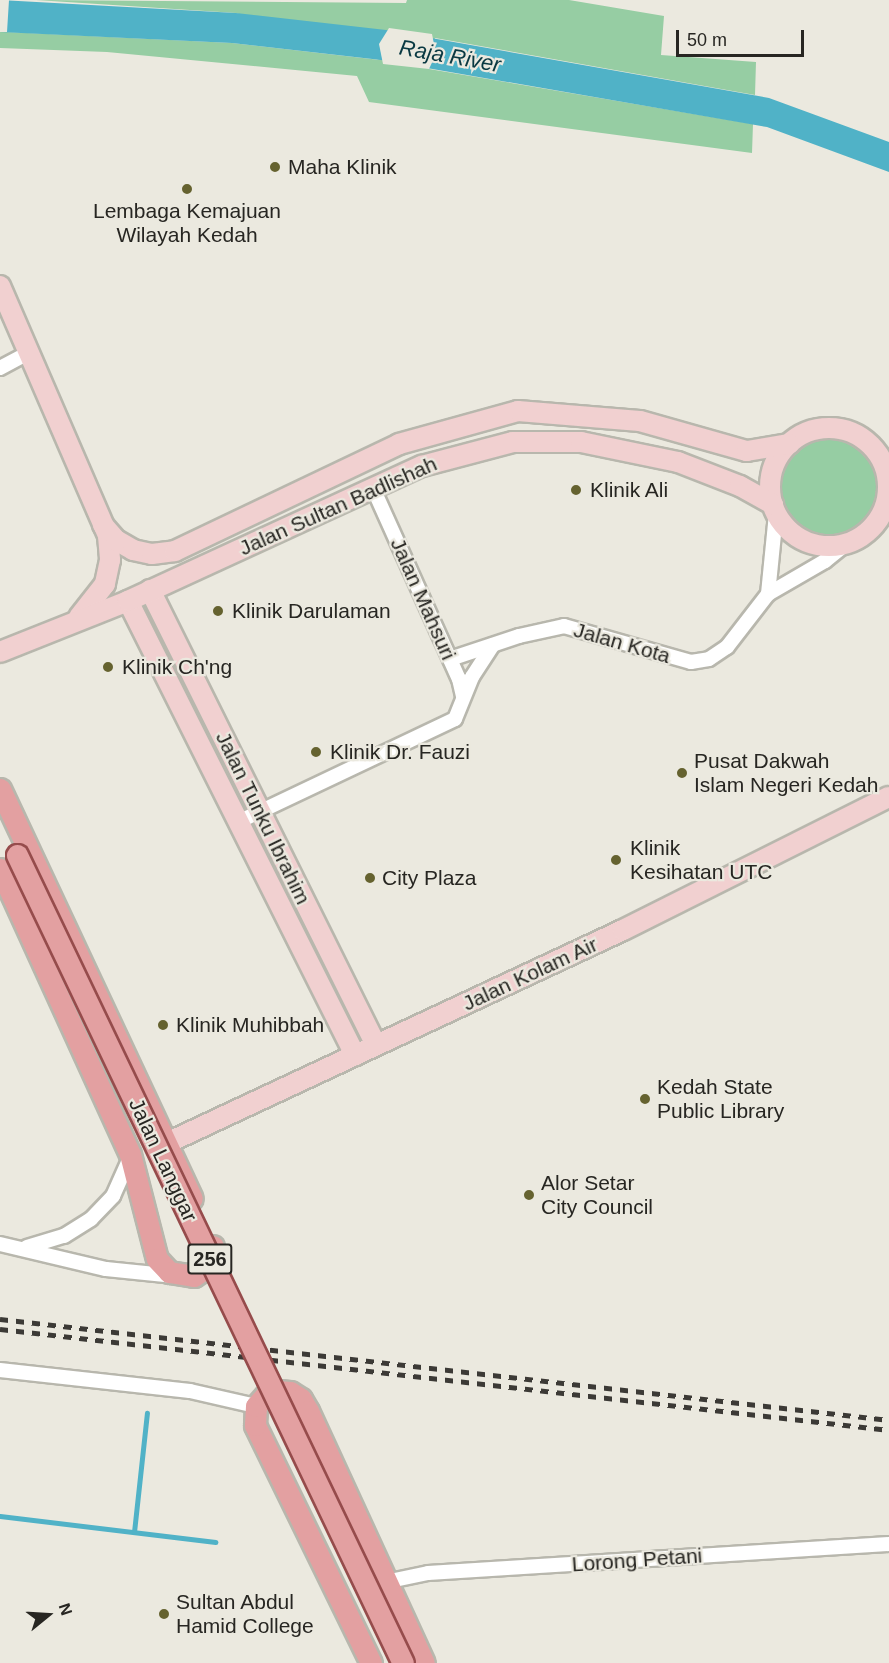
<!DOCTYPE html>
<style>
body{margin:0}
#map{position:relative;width:889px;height:1663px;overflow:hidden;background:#ebe9df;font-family:Helvetica,sans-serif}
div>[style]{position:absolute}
.green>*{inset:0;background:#96cda3}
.round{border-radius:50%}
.water>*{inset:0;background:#50b2c7}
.pier>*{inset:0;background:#ebe9df}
.stream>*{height:5px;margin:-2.5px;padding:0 2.5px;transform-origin:2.5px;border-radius:2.5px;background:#50b2c7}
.roads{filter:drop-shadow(2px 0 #b8b7ad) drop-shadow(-2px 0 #b8b7ad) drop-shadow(0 2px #b8b7ad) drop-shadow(0 -2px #b8b7ad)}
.street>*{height:14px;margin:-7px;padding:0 7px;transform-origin:7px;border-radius:7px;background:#fff}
.secondary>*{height:20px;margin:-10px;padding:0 10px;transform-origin:10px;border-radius:10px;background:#f1d0d0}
.secondary>.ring{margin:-10px;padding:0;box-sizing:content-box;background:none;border:20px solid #f1d0d0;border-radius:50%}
.primary>*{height:21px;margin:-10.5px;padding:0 10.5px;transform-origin:10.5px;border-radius:10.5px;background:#e3a0a1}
.rail>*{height:4.5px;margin-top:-2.25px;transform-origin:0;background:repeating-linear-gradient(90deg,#3c3a36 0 8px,transparent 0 16px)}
.bridges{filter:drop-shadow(2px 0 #964c4c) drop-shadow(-2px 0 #964c4c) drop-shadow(0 2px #964c4c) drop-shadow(0 -2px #964c4c)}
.primary-bridge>*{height:21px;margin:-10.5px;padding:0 10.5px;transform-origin:10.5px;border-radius:10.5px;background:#e3a0a1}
.dots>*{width:16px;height:16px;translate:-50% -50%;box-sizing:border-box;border:3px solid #ebe9df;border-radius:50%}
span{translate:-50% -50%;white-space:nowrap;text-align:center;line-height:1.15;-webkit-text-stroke:4.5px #ebe9df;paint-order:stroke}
.shield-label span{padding:2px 4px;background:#ebe9df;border:2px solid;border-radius:4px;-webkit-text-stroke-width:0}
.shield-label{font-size:20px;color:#272622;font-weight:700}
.poi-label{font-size:21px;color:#272622}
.left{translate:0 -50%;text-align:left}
.street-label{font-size:21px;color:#272622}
.water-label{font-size:22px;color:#0a3942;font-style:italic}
.north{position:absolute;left:18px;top:1585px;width:60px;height:60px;-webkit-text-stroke:4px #ebe9df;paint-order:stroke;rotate:72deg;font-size:16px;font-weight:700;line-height:24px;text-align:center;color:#272622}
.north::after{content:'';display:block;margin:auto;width:21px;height:27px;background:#272622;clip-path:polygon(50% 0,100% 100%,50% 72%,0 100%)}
.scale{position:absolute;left:676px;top:30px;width:128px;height:27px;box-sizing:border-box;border:3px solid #272622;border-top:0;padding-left:8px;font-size:18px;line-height:21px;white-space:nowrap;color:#272622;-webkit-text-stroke:4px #ebe9df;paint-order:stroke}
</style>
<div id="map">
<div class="green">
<div style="clip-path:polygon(0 0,7px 32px,232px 43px,380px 60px,236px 13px,36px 0,406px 3px,407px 0,569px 0,664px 16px,661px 55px,756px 62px,755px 95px,435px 38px,429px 69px,753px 124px,752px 153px,369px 102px,357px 76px,107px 52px,0 48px)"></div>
<div class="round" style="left:780px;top:438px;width:100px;height:100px"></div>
</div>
<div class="water">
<div style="clip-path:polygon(0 0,236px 13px,386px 30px,769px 98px,889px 142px,889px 172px,767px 127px,381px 60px,232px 43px,0 32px)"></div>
</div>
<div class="pier">
<div style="clip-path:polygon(0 0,9px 0,7px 32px,0 32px)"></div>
<div style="clip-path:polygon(389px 28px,432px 34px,436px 54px,429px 69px,383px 64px,379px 44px)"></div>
</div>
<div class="stream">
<div style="left:0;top:1516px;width:217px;rotate:6.9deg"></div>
<div style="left:134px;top:1532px;width:120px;rotate:-83.8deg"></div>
</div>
<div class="roads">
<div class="street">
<div style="left:0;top:368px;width:30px;rotate:-28deg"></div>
<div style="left:373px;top:488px;width:209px;rotate:65.8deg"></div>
<div style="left:459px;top:679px;width:18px;rotate:77deg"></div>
<div style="left:768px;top:594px;width:80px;rotate:-84.3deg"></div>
<div style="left:450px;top:659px;width:73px;rotate:-18.4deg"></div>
<div style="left:519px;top:636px;width:46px;rotate:-12.5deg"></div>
<div style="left:564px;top:626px;width:132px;rotate:15.8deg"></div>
<div style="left:691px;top:662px;width:18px;rotate:-9deg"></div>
<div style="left:709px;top:659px;width:22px;rotate:-34deg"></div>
<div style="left:727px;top:647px;width:67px;rotate:-52.3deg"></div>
<div style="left:768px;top:594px;width:66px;rotate:-30.1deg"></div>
<div style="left:825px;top:561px;width:27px;rotate:-39deg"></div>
<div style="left:238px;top:822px;width:240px;rotate:-25.4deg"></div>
<div style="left:455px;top:719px;width:45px;rotate:-68deg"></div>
<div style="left:472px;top:677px;width:38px;rotate:-57deg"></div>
<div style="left:0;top:1244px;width:109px;rotate:13.3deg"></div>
<div style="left:106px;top:1269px;width:69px;rotate:5.8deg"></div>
<div style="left:27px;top:1247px;width:39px;rotate:-17deg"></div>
<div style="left:64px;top:1236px;width:32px;rotate:-32deg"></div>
<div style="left:91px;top:1219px;width:32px;rotate:-46deg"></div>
<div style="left:113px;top:1196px;width:42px;rotate:-65.9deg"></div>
<div style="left:0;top:1370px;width:191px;rotate:6.3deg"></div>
<div style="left:190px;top:1391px;width:68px;rotate:12.8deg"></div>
<div style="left:385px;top:1582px;width:44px;rotate:-11.8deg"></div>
<div style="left:428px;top:1573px;width:462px;rotate:-3.6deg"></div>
</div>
<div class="secondary">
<div style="left:0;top:286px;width:272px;rotate:66.6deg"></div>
<div style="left:108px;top:536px;width:24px;rotate:85deg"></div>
<div style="left:110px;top:560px;width:25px;rotate:102deg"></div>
<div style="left:105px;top:584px;width:42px;rotate:128.2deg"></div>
<div class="ring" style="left:770px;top:428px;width:98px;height:98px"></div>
<div style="left:103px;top:525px;width:20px;rotate:49deg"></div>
<div style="left:116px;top:540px;width:20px;rotate:30deg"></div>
<div style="left:133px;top:550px;width:19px;rotate:12deg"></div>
<div style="left:152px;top:554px;width:23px;rotate:-7deg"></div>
<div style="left:175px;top:551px;width:248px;rotate:-25.5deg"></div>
<div style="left:399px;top:444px;width:123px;rotate:-15.5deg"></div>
<div style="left:518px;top:411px;width:122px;rotate:4.7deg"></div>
<div style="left:640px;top:421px;width:111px;rotate:15.7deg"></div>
<div style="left:747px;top:451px;width:43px;rotate:-9.5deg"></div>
<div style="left:150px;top:590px;width:508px;rotate:63.59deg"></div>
<div style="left:128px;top:601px;width:508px;rotate:63.43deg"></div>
<div style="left:0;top:652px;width:138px;rotate:-21.7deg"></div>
<div style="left:128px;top:601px;width:324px;rotate:-24.7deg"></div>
<div style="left:422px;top:466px;width:94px;rotate:-14.8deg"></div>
<div style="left:513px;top:442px;width:68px"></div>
<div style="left:581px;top:442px;width:99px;rotate:11.7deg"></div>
<div style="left:678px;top:462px;width:66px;rotate:21.2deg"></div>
<div style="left:740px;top:486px;width:38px;rotate:29deg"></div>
<div style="left:167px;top:1143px;width:503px;rotate:-25.04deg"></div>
<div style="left:623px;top:930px;width:297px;rotate:-26.6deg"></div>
</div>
<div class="primary">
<div style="left:0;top:789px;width:452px;rotate:64.9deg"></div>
<div style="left:0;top:869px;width:313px;rotate:65.5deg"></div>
<div style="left:130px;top:1154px;width:108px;rotate:75.6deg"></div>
<div style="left:157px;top:1259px;width:18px;rotate:47deg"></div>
<div style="left:169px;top:1272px;width:25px;rotate:9deg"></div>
<div style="left:194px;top:1276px;width:19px;rotate:-35deg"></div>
<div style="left:210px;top:1265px;width:19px;rotate:-81deg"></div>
<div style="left:371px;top:1663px;width:265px;rotate:-116deg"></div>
<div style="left:255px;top:1425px;width:19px;rotate:-87deg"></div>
<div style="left:256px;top:1406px;width:13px;rotate:-48deg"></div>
<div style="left:265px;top:1396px;width:13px;rotate:-23deg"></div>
<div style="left:277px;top:1391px;width:13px;rotate:4deg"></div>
<div style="left:290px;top:1392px;width:13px;rotate:32deg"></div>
<div style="left:301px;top:1399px;width:14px;rotate:60deg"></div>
<div style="left:308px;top:1411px;width:277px;rotate:65.3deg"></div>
</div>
</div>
<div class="rail">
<div style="left:0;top:1319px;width:895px;rotate:6.48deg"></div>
<div style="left:0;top:1329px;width:895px;rotate:6.48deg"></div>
</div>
<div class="bridges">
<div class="primary-bridge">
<div style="left:17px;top:855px;width:895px;rotate:64.47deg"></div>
</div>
</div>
<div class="dots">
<div style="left:275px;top:167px;background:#65622f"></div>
<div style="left:187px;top:189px;background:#65622f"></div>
<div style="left:576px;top:490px;background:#65622f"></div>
<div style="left:218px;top:611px;background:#65622f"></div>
<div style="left:108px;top:667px;background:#65622f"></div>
<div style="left:316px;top:752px;background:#65622f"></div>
<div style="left:682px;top:773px;background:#65622f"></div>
<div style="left:616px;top:860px;background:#65622f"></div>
<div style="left:370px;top:878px;background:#65622f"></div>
<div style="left:163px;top:1025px;background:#65622f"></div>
<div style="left:645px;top:1099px;background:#65622f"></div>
<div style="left:529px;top:1195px;background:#65622f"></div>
<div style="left:164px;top:1614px;background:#65622f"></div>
</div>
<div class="shield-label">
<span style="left:210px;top:1259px">256</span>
</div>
<div class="poi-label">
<span class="left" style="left:288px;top:167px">Maha Klinik</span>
<span style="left:187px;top:223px">Lembaga Kemajuan<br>Wilayah Kedah</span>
<span class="left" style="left:590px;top:490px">Klinik Ali</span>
<span class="left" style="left:232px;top:611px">Klinik Darulaman</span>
<span class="left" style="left:122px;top:667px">Klinik Ch'ng</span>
<span class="left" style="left:330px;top:752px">Klinik Dr. Fauzi</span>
<span class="left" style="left:694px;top:773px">Pusat Dakwah<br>Islam Negeri Kedah</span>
<span class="left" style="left:630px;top:860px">Klinik<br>Kesihatan UTC</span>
<span class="left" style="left:382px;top:878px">City Plaza</span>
<span class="left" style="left:176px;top:1025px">Klinik Muhibbah</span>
<span class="left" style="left:657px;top:1099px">Kedah State<br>Public Library</span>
<span class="left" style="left:541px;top:1195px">Alor Setar<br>City Council</span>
<span class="left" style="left:176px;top:1614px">Sultan Abdul<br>Hamid College</span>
</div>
<div class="street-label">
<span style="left:338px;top:506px;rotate:-24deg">Jalan Sultan Badlishah</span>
<span style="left:423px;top:599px;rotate:66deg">Jalan Mahsuri</span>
<span style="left:622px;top:643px;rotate:16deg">Jalan Kota</span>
<span style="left:263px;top:818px;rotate:64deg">Jalan Tunku Ibrahim</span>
<span style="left:530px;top:974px;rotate:-25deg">Jalan Kolam Air</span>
<span style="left:163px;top:1160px;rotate:65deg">Jalan Langgar</span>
<span style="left:637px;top:1560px;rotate:-4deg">Lorong Petani</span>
</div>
<div class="water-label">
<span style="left:450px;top:56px;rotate:10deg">Raja River</span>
</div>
<div class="north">N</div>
<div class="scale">50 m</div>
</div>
